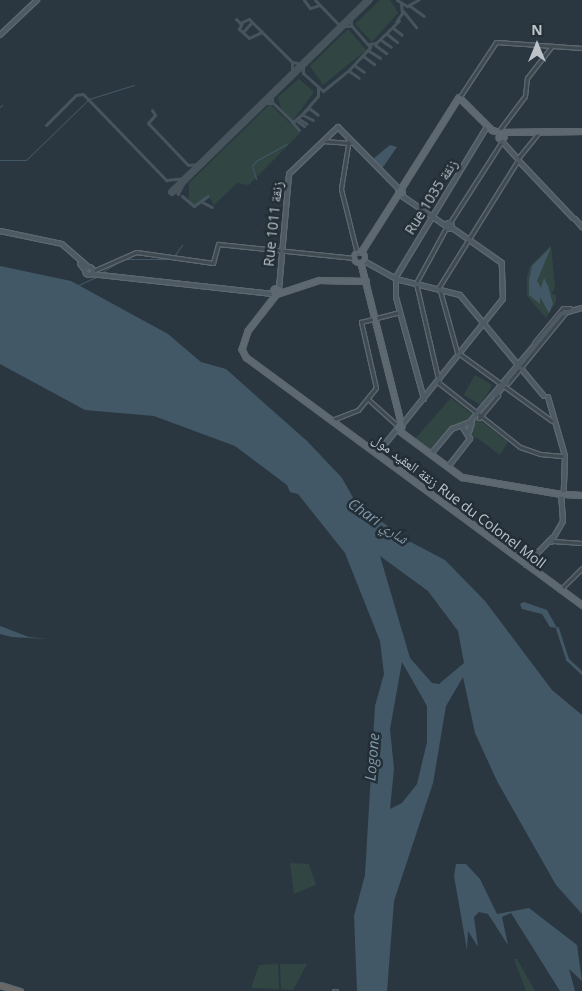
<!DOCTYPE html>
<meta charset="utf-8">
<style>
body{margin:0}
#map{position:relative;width:582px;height:991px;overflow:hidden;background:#2b3740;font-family:"Open Sans","Noto Naskh Arabic",sans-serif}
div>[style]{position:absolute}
.green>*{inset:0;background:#314643;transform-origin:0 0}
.water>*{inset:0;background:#425867}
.stream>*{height:1px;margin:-0.5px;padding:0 0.5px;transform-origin:0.5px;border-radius:0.5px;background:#425867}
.river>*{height:3px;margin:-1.5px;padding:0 1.5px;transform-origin:1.5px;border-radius:1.5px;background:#425867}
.taxiway>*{height:3px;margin:-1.5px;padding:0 1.5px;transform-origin:1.5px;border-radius:1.5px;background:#47545c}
.runway>*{height:8px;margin:-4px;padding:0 4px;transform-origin:4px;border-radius:4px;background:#47545c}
.roads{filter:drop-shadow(1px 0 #5d676e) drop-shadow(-1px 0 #5d676e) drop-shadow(0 1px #5d676e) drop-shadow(0 -1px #5d676e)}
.tertiary>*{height:3px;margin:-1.5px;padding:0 1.5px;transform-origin:1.5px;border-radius:1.5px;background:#3f4951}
.secondary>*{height:4px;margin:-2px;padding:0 2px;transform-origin:2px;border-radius:2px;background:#4d5963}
.secondary>.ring{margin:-2px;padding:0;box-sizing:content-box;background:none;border:4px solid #4d5963;border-radius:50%}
.primary>*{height:4.5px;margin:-2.25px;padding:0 2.25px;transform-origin:2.25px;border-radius:2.25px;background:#5d6870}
.primary>.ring{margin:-2.25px;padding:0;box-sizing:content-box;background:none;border:4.5px solid #5d6870;border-radius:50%}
.trunk>*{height:5px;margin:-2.5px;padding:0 2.5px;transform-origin:2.5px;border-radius:2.5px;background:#696866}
span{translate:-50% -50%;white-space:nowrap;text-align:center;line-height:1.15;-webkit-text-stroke:5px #232e36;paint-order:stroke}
.street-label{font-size:14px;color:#bcc4ca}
.water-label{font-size:15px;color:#8098aa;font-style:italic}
.north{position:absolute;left:512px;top:20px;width:50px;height:50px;-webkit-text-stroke:4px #232e36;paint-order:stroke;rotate:0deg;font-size:14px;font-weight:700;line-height:20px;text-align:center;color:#bcc4ca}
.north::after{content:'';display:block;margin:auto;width:18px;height:22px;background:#bcc4ca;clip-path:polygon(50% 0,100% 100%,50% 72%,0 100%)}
</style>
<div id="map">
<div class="green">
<div style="clip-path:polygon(380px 0,390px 0,398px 13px,372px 42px,355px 24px)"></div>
<div style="clip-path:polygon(348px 29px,366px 50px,323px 85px,310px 66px)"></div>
<div style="clip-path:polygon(299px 79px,314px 92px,293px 120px,281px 109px,278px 97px)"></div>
<div style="clip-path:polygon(270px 104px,300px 133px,249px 185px,237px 183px,214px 205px,208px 195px,197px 205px,189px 204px,189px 183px)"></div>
<div style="clip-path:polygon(551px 245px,555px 287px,552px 294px,556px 295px,556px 302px,546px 318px,527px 296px,527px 277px,530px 266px)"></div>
<div style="left:475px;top:375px;width:20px;height:23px;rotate:30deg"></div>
<div style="clip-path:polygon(451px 398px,474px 416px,450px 428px,430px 451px,415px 439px)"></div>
<div style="clip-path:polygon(477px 418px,508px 442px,500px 455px,476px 437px,472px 440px,471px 426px)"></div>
<div style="clip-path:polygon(290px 863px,309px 864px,316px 885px,294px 894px)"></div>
<div style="clip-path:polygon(514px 959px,517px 959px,535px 991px,526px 991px)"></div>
<div style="clip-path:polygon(278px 964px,279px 989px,251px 988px,259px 965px)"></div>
<div style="clip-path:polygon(280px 964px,307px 964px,293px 990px,281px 989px)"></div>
</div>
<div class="water">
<div style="clip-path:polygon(390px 145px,397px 147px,381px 170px,373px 159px)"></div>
<div style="clip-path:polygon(551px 247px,537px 281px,541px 288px,544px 278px,548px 286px,553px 304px,549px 313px,540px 297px,540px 304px,529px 295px,529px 280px,532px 266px)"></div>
<div style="clip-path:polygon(evenodd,0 266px,71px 281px,168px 334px,201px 362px,226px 369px,307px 441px,342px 478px,356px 503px,407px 540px,445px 560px,485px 601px,552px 690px,582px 715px,582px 914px,556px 885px,497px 781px,475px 733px,463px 677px,446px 706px,433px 783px,394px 901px,387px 991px,357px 991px,354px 916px,365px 875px,375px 706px,384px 674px,380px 641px,345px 553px,298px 494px,290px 492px,287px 485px,235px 446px,154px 416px,85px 410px,0 364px,0 266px,380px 556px,428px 591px,458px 631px,464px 663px,439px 684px,432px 683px,410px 658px,380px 556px,0 266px,402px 662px,427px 706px,427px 742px,417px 784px,402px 803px,390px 809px,394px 769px,390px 729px,402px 662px)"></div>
<div style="clip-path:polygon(524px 602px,547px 610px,557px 628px,550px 627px,542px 614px,522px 609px,520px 604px)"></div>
<div style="clip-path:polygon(0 626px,29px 637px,48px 639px,12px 637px,0 634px)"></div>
<div style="clip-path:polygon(456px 864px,466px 864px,480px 879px,497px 914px,529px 908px,577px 945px,582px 981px,569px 969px,575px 991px,560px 991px,511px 913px,502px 917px,508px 945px,488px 914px,479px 912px,474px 917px,478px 947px,468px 931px,467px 950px,454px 876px)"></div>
</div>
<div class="stream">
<div style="left:0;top:107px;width:3px;rotate:-45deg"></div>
<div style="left:0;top:160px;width:26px"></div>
<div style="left:26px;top:160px;width:88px;rotate:-44.1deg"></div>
<div style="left:89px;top:99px;width:47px;rotate:-17.3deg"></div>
<div style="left:256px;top:179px;width:14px;rotate:-107deg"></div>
<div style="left:252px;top:166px;width:6px;rotate:-51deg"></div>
<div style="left:256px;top:161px;width:35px;rotate:-29deg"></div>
<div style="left:174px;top:256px;width:14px;rotate:-54deg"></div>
<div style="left:123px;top:259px;width:50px"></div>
<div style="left:99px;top:274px;width:22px;rotate:-32deg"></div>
<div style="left:76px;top:286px;width:22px;rotate:-24deg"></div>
</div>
<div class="river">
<div style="left:557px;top:628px;width:33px;rotate:72deg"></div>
<div style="left:567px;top:659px;width:21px;rotate:43deg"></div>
</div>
<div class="taxiway">
<div style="left:304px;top:0;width:10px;rotate:53deg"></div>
<div style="left:310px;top:8px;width:10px;rotate:-17deg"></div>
<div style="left:315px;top:0;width:33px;rotate:46deg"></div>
<div style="left:338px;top:24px;width:7px;rotate:90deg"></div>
<div style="left:397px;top:0;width:12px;rotate:31deg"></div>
<div style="left:407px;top:6px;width:13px;rotate:-29deg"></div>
<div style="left:410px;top:6px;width:17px;rotate:36deg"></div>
<div style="left:403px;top:11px;width:21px;rotate:51deg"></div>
<div style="left:236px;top:19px;width:6px;rotate:45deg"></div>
<div style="left:240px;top:23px;width:10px;rotate:-24deg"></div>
<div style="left:249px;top:19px;width:61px;rotate:45deg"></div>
<div style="left:292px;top:62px;width:11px;rotate:10deg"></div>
<div style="left:396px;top:22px;width:11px;rotate:-56deg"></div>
<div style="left:402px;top:13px;width:9px;rotate:-96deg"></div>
<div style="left:242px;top:23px;width:7px;rotate:117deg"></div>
<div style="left:239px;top:29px;width:13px;rotate:42deg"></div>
<div style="left:249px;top:38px;width:14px;rotate:-25deg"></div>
<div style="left:343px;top:26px;width:9px"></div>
<div style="left:393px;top:28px;width:11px;rotate:38deg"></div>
<div style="left:243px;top:32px;width:13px;rotate:-48deg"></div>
<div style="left:387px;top:34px;width:13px;rotate:39deg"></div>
<div style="left:381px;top:40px;width:12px;rotate:35deg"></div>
<div style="left:369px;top:44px;width:7px;rotate:-8deg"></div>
<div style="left:376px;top:43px;width:32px;rotate:-44deg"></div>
<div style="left:375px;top:45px;width:14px;rotate:36deg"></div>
<div style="left:369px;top:51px;width:13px;rotate:32deg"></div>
<div style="left:363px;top:56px;width:14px;rotate:36deg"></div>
<div style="left:303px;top:65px;width:8px;rotate:90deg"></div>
<div style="left:303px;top:73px;width:27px;rotate:42deg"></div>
<div style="left:323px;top:91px;width:32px;rotate:-39deg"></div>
<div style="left:348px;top:71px;width:33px;rotate:-47deg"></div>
<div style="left:370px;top:47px;width:29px;rotate:-131deg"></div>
<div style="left:351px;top:25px;width:7px;rotate:-90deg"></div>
<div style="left:354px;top:65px;width:12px;rotate:35deg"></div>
<div style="left:349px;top:71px;width:12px;rotate:35deg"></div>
<div style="left:292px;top:75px;width:12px;rotate:-90deg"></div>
<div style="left:272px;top:102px;width:8px;rotate:-90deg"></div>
<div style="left:263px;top:103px;width:10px"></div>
<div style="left:273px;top:103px;width:28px;rotate:44deg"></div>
<div style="left:293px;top:122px;width:21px;rotate:-41deg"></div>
<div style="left:309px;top:108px;width:11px;rotate:38deg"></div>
<div style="left:152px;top:110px;width:6px;rotate:59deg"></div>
<div style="left:155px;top:115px;width:11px;rotate:131deg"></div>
<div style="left:148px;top:123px;width:58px;rotate:46.4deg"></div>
<div style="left:188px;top:165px;width:12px;rotate:-5deg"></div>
<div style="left:303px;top:113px;width:23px;rotate:-49deg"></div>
<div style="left:318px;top:96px;width:8px;rotate:-90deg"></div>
<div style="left:303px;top:115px;width:11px;rotate:27deg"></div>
<div style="left:299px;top:119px;width:9px;rotate:32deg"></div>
<div style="left:291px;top:121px;width:12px;rotate:48deg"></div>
<div style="left:297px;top:121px;width:9px;rotate:36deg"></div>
<div style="left:46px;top:125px;width:42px;rotate:-45deg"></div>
<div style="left:76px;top:95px;width:7px;rotate:-8deg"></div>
<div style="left:83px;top:94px;width:120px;rotate:46deg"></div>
<div style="left:166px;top:180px;width:20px;rotate:-6deg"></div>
<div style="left:186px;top:178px;width:18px;rotate:117deg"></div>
<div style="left:178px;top:194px;width:8px;rotate:-120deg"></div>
<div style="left:174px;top:187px;width:7px;rotate:-34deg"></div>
<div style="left:182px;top:196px;width:16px;rotate:40deg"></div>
<div style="left:194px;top:206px;width:17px;rotate:-36deg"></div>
<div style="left:202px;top:202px;width:11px;rotate:27deg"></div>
</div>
<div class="runway">
<div style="left:172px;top:192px;width:275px;rotate:-44.3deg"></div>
</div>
<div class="roads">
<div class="tertiary">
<div style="left:459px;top:98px;width:67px;rotate:-56.5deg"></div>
<div style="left:496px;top:42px;width:86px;rotate:4deg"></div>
<div style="left:498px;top:132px;width:45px;rotate:-53.1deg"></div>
<div style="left:525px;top:96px;width:18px;rotate:-84deg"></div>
<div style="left:527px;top:78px;width:41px;rotate:-52deg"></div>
<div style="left:349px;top:139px;width:51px;rotate:99.1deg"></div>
<div style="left:341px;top:189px;width:66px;rotate:76deg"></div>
<div style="left:323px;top:141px;width:27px;rotate:4deg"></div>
<div style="left:519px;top:157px;width:33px;rotate:-51deg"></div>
<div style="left:518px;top:160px;width:150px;rotate:121.9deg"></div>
<div style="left:439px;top:287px;width:67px;rotate:74.5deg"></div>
<div style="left:457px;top:352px;width:117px;rotate:36deg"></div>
<div style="left:449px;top:224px;width:98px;rotate:-57.4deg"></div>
<div style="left:446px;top:228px;width:63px;rotate:118.6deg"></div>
<div style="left:416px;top:283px;width:103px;rotate:77deg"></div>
<div style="left:439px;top:383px;width:103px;rotate:38.3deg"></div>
<div style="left:520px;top:447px;width:21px;rotate:19deg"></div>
<div style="left:540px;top:454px;width:25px;rotate:5deg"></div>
<div style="left:93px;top:271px;width:47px;rotate:-23.8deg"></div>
<div style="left:136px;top:252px;width:78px;rotate:8.1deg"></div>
<div style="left:213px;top:263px;width:20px;rotate:-75deg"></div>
<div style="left:218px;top:244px;width:137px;rotate:5.9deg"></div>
<div style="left:534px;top:343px;width:45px;rotate:-50.4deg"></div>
<div style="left:563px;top:308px;width:7px"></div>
<div style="left:508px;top:383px;width:92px;rotate:-50.8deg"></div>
<div style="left:369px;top:400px;width:39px;rotate:42deg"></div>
<div style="left:479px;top:418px;width:30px;rotate:-50deg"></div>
<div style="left:332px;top:420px;width:28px;rotate:-21deg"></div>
<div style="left:358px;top:410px;width:28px;rotate:-51deg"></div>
<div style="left:376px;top:388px;width:68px;rotate:-102.8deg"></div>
<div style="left:361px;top:322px;width:40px;rotate:-14.4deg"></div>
<div style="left:553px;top:541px;width:29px;rotate:4deg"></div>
<div style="left:560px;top:590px;width:31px;rotate:-45deg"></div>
<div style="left:334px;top:991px;width:2px"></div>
</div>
<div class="secondary">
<div style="left:0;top:35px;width:51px;rotate:-43.4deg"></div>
<div style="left:499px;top:138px;width:27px;rotate:48deg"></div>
<div style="left:518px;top:160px;width:80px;rotate:46.5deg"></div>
<div style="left:402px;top:196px;width:53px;rotate:34.3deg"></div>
<div style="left:575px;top:219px;width:11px;rotate:49deg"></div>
<div class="ring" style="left:446px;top:223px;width:2px;height:2px"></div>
<div style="left:0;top:231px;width:63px;rotate:11.8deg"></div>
<div style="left:62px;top:244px;width:35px;rotate:41deg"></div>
<div style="left:364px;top:261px;width:37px;rotate:29deg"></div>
<div style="left:396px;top:279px;width:66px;rotate:14deg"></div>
<div style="left:460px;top:295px;width:131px;rotate:50.3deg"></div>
<div style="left:80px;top:264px;width:8px;rotate:50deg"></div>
<div class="ring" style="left:85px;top:267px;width:4px;height:4px"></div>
<div style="left:91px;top:274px;width:183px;rotate:6.3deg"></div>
<div style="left:279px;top:289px;width:115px;rotate:-85deg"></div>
<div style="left:289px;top:174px;width:68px;rotate:-43.8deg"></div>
<div style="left:338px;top:127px;width:88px;rotate:45.5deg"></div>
<div style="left:496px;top:395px;width:18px;rotate:-49deg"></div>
<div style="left:548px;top:397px;width:61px;rotate:73.9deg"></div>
<div style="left:565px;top:456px;width:37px;rotate:92deg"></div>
<div style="left:424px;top:399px;width:106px;rotate:-105.4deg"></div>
<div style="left:396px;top:297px;width:20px;rotate:-90deg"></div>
<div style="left:396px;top:277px;width:175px;rotate:-58.8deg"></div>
<div style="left:402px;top:425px;width:161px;rotate:-51.3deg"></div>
<div style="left:503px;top:299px;width:36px;rotate:-92deg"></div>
<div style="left:502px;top:263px;width:62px;rotate:-144.8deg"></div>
<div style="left:469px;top:432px;width:9px;rotate:-72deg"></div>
<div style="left:377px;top:454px;width:32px;rotate:-51deg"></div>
<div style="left:431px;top:454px;width:33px;rotate:-50deg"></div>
<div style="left:452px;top:429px;width:19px;rotate:-21deg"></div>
<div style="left:470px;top:422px;width:141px;rotate:-49.9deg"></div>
<div style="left:561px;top:314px;width:22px;rotate:-16deg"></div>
<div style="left:448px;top:467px;width:36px;rotate:-52deg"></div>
<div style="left:470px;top:439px;width:15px;rotate:-122deg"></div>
<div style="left:552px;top:538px;width:4px;rotate:104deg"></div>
<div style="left:551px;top:542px;width:24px;rotate:-60deg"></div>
<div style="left:563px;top:521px;width:26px;rotate:-94deg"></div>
<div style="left:526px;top:565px;width:35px;rotate:-46deg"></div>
</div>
<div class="primary">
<div style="left:460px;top:98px;width:45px;rotate:45deg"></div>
<div style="left:492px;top:130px;width:8px;rotate:14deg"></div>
<div style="left:503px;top:132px;width:5px;rotate:79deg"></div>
<div style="left:504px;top:137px;width:5px;rotate:169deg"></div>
<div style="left:499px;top:138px;width:6px;rotate:-72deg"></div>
<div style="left:501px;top:132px;width:81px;rotate:-0.7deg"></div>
<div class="ring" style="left:398px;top:190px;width:1.5px;height:1.5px"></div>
<div style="left:400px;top:190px;width:109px;rotate:-57.8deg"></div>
<div style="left:361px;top:252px;width:69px;rotate:-57.5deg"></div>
<div class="ring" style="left:354.5px;top:252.5px;width:6.5px;height:6.5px"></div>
<div style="left:361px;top:263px;width:168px;rotate:75.9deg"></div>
<div class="ring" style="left:273.5px;top:288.5px;width:2.5px;height:2.5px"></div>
<div style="left:280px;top:293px;width:41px;rotate:-18.4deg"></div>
<div style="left:319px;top:280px;width:47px;rotate:1.2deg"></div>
<div style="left:276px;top:295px;width:46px;rotate:127.9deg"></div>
<div style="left:248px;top:331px;width:19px;rotate:108deg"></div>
<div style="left:242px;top:349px;width:9px;rotate:63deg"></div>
<div style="left:246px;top:357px;width:418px;rotate:36.4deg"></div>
<div class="ring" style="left:397px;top:425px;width:1.5px;height:1.5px"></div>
<div style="left:400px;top:431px;width:77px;rotate:36.6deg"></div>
<div style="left:462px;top:477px;width:100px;rotate:9.7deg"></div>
<div style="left:564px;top:494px;width:18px;rotate:3deg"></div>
</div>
<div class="trunk">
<div style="left:0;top:985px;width:21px;rotate:17deg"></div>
</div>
</div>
<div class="street-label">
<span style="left:431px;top:197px;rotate:-58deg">Rue 1035 زنقة</span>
<span style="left:273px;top:224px;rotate:-84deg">Rue 1011 زنقة</span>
<span style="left:459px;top:501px;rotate:37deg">زنقة العقيد مول Rue du Colonel Moll</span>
</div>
<div class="water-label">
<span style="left:378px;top:521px;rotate:34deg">Chari شاري</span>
<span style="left:372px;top:757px;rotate:-85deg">Logone</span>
</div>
<div class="north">N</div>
</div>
